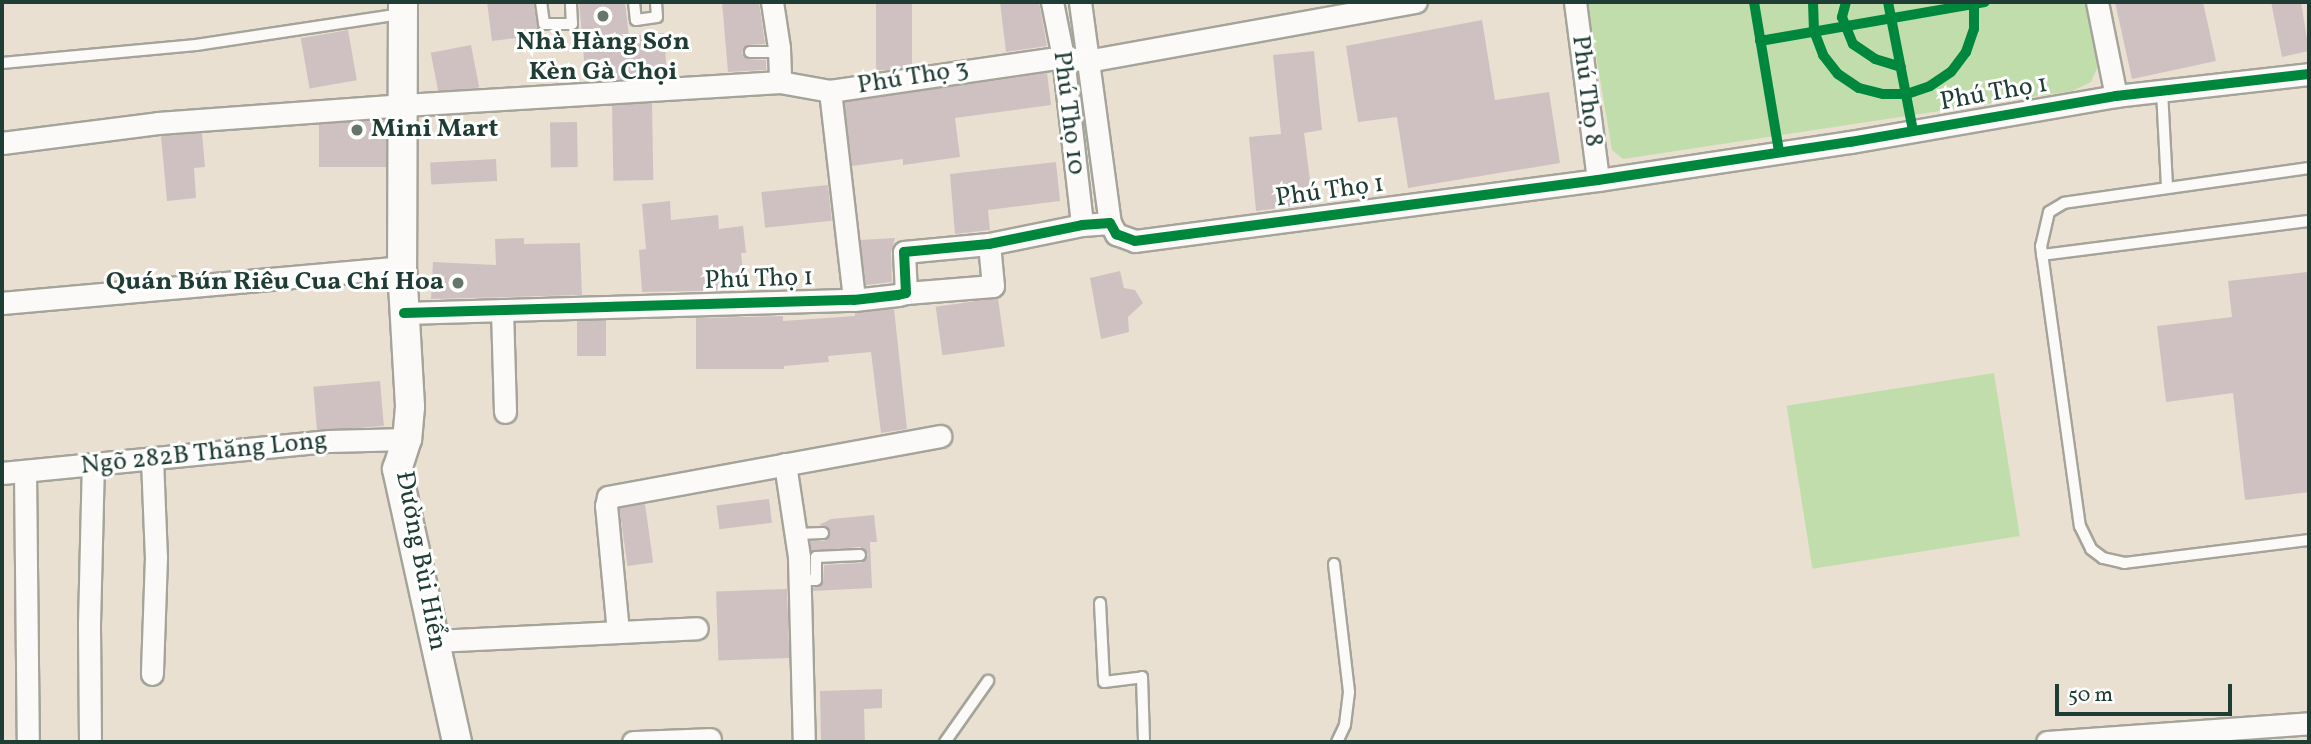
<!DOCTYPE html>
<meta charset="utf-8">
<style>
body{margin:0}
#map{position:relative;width:2311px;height:744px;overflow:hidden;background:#e9e0d2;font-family:Vollkorn,serif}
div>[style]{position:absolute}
.green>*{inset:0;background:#c2ddac;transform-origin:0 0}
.building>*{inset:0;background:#cfc1c1;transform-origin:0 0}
.roads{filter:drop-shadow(2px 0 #a5a49a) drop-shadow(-2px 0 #a5a49a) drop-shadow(0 2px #a5a49a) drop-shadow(0 -2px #a5a49a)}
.service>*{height:10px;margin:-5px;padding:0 5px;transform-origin:5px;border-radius:5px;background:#fcfaf8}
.minor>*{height:21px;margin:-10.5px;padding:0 10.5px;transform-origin:10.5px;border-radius:10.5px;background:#fcfaf8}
.tertiary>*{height:28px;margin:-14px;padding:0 14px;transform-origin:14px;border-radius:14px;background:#fcfaf8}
.cycleway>*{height:10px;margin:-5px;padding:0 5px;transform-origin:5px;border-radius:5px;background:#00873e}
.dots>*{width:19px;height:19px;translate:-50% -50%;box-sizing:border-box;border:4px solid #fff;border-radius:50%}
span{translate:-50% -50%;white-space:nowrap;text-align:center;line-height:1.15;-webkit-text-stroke:6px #fff;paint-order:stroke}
.poi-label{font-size:26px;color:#1f3d34;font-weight:700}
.left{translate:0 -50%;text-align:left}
.right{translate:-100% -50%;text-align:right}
.street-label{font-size:26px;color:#1f3d34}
.frame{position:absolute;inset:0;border:4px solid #1f3d34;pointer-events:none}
.scale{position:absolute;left:2055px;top:684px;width:177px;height:32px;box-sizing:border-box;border:4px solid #1f3d34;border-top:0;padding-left:9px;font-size:21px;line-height:24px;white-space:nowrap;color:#1f3d34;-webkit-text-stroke:5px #fff;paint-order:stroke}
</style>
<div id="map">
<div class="green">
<div style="clip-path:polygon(1587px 2px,2089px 2px,2099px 48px,2098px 66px,2091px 82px,2072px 91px,1623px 159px,1612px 150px)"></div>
<div style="left:1994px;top:373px;width:165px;height:210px;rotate:81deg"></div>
</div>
<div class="building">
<div style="clip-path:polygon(487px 2px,533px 2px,539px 35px,492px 41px)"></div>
<div style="clip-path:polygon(579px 2px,625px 2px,629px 36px,664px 33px,667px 76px,586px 81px)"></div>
<div style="clip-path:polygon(722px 2px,759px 2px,765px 44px,747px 45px,742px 53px,747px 59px,766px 60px,766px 70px,728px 72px)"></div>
<div style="left:876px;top:2px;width:36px;height:68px"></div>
<div style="clip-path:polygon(1000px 2px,1039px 2px,1047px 46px,1006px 52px)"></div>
<div style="clip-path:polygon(2115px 2px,2203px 2px,2216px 61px,2132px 79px)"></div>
<div style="clip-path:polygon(2271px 2px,2301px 2px,2309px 51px,2282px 57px)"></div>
<div style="clip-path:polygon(1482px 20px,1495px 100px,1549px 92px,1560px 163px,1408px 188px,1397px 117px,1358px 122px,1346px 46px)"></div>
<div style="left:348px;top:30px;width:51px;height:48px;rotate:80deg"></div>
<div style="left:471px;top:45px;width:43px;height:41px;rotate:79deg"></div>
<div style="clip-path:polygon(1314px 51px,1322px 130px,1304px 133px,1313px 204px,1256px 211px,1249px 137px,1281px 134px,1273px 55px)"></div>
<div style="clip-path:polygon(1047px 73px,1051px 105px,955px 118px,960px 157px,903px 165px,903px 159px,852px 166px,844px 102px)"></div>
<div style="left:652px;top:103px;width:77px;height:40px;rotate:89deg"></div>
<div style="left:386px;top:119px;width:48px;height:67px;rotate:90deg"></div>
<div style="left:577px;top:122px;width:45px;height:27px;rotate:89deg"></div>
<div style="clip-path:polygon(202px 133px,205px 167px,194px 168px,196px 198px,167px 201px,161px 136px)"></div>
<div style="left:496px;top:159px;width:22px;height:66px;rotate:87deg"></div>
<div style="clip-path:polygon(1056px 162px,1060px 201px,988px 210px,990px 230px,955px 234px,950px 174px)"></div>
<div style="left:828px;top:185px;width:36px;height:67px;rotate:84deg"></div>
<div style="clip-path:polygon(670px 201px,671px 220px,718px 215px,719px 229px,743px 226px,746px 253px,741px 253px,745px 290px,642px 292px,639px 250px,646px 249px,642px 204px)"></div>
<div style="clip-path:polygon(524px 238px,524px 244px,580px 243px,582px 295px,431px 299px,433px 262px,496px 265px,495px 239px)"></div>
<div style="clip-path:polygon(895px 238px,891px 253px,892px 282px,866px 285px,860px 240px)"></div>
<div style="clip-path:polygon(1120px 271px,1124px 288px,1135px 290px,1143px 303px,1128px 317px,1129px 332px,1101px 339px,1090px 278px)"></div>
<div style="clip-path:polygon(2307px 272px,2309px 492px,2245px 500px,2233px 393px,2166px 402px,2157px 326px,2232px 317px,2228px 281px)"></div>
<div style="left:998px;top:298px;width:49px;height:63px;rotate:82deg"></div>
<div style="clip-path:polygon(894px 309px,907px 429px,881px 433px,871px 352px,828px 356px,829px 362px,784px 366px,784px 369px,696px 369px,696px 318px,783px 316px,783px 321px,855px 316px,855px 313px)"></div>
<div style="left:606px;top:320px;width:36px;height:29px;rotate:90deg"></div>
<div style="left:380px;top:381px;width:45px;height:67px;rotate:85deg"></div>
<div style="left:769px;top:499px;width:24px;height:53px;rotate:83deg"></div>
<div style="left:645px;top:504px;width:59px;height:26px;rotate:82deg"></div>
<div style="clip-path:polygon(874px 515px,877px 542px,870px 542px,872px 588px,813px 591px,813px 588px,823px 583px,824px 565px,861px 563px,868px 555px,860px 547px,811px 551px,810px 541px,824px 541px,830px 536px,829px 528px,819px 525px,831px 519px)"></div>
<div style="left:787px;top:589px;width:69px;height:71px;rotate:88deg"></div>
<div style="clip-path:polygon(882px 689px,882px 708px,864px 709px,865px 742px,821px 742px,820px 691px)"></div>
</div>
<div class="roads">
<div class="service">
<div style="left:541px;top:2px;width:22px;rotate:82deg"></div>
<div style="left:544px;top:24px;width:28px"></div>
<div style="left:572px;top:24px;width:22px;rotate:-93deg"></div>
<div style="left:634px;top:2px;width:18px;rotate:84deg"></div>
<div style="left:636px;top:20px;width:21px;rotate:-8deg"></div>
<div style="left:657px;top:17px;width:15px;rotate:-94deg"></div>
<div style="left:750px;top:52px;width:30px"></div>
<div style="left:2px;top:63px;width:195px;rotate:-5.3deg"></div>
<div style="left:196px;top:45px;width:208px;rotate:-8.6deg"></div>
<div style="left:2162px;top:91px;width:97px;rotate:87deg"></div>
<div style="left:2309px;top:168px;width:247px;rotate:171.9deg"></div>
<div style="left:2064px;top:203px;width:17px;rotate:149deg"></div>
<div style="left:2049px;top:212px;width:35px;rotate:103deg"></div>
<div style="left:2041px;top:246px;width:283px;rotate:82.1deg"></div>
<div style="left:2080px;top:526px;width:25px;rotate:64deg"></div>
<div style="left:2091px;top:549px;width:15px;rotate:37deg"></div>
<div style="left:2103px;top:558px;width:22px;rotate:13deg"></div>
<div style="left:2124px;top:563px;width:186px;rotate:-7.1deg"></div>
<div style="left:2042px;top:255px;width:269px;rotate:-7.3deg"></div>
<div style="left:796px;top:534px;width:27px;rotate:-2deg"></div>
<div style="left:1334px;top:564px;width:129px;rotate:83.3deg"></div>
<div style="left:1349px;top:692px;width:33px;rotate:97deg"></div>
<div style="left:1345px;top:725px;width:19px;rotate:115deg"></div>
<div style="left:800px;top:580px;width:16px"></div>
<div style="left:816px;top:580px;width:23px;rotate:-90deg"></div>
<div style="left:816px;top:557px;width:44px;rotate:-2.6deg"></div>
<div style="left:1100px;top:603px;width:79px;rotate:87.1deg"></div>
<div style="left:1104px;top:682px;width:38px;rotate:-7deg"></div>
<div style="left:1142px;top:677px;width:65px;rotate:88.2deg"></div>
<div style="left:945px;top:742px;width:75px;rotate:-54.8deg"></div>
</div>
<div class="minor">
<div style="left:772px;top:2px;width:47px;rotate:81.3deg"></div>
<div style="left:779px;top:48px;width:34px;rotate:88deg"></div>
<div style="left:1052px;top:2px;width:56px;rotate:78.7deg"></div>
<div style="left:1063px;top:57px;width:169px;rotate:83.5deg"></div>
<div style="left:1080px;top:2px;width:223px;rotate:82.3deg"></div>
<div style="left:1575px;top:2px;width:179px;rotate:82.6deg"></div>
<div style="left:2097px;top:2px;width:96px;rotate:78.6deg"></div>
<div style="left:830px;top:91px;width:210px;rotate:83.4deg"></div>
<div style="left:2px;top:143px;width:157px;rotate:-7.3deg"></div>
<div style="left:158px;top:123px;width:247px;rotate:-4.2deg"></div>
<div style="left:404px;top:105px;width:377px;rotate:-3.5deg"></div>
<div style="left:780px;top:82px;width:51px;rotate:10.2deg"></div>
<div style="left:830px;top:91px;width:235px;rotate:-8.3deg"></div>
<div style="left:1063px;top:57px;width:24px;rotate:9deg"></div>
<div style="left:1087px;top:61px;width:334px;rotate:-10.2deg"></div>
<div style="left:906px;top:293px;width:87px;rotate:-4.6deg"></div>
<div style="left:993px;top:286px;width:42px;rotate:-95.4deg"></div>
<div style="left:2px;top:303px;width:402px;rotate:-5.1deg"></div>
<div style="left:502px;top:310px;width:102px;rotate:88.3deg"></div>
<div style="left:404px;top:313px;width:450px;rotate:-1.7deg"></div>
<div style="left:854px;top:300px;width:44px;rotate:-6.5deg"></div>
<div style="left:898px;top:295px;width:8px;rotate:-14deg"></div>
<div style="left:906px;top:293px;width:41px;rotate:-92.8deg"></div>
<div style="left:904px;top:252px;width:85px;rotate:-5.4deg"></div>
<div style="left:989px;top:244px;width:95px;rotate:-11.5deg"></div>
<div style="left:1082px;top:225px;width:28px;rotate:-4deg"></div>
<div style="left:1110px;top:223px;width:13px;rotate:61deg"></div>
<div style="left:1116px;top:234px;width:20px;rotate:20deg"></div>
<div style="left:1135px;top:241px;width:467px;rotate:-7.5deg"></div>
<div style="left:1598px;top:180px;width:255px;rotate:-8.6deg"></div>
<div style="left:1850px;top:142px;width:270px;rotate:-9.8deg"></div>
<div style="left:2116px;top:96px;width:194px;rotate:-6.5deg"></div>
<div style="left:152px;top:459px;width:98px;rotate:87.7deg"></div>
<div style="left:156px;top:557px;width:117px;rotate:92deg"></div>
<div style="left:785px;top:464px;width:94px;rotate:81.4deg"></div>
<div style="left:799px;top:557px;width:185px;rotate:88.5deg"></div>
<div style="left:25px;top:471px;width:271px;rotate:89.4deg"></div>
<div style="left:2px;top:473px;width:329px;rotate:-5.6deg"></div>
<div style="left:329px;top:441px;width:78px;rotate:-1.5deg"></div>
<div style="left:618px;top:632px;width:127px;rotate:-95.4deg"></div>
<div style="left:606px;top:506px;width:9px;rotate:-77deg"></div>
<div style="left:608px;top:497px;width:338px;rotate:-10.4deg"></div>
<div style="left:435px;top:641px;width:262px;rotate:-2.8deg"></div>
<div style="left:90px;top:742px;width:118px;rotate:-90.5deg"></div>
<div style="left:89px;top:624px;width:159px;rotate:-88.6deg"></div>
<div style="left:633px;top:742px;width:77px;rotate:-2.2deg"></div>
<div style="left:2047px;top:742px;width:263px;rotate:-4.1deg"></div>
</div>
<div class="tertiary">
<div style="left:403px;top:2px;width:265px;rotate:90.2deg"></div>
<div style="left:402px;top:267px;width:140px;rotate:86.7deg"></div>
<div style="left:410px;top:407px;width:32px;rotate:95deg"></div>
<div style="left:407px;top:439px;width:32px;rotate:108deg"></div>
<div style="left:397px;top:469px;width:280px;rotate:77.6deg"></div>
</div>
</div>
<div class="cycleway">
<div style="left:1754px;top:2px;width:152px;rotate:80.5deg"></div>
<div style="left:1813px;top:2px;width:29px;rotate:88deg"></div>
<div style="left:1814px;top:31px;width:26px;rotate:69deg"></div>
<div style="left:1823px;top:55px;width:24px;rotate:52deg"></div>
<div style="left:1838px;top:74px;width:25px;rotate:34deg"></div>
<div style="left:1859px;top:88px;width:25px;rotate:14deg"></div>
<div style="left:1883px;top:94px;width:24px"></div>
<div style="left:1907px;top:94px;width:24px;rotate:-19deg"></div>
<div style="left:1930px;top:86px;width:25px;rotate:-34deg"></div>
<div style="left:1951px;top:72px;width:25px;rotate:-53deg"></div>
<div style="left:1966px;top:52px;width:24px;rotate:-71deg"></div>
<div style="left:1974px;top:29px;width:27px;rotate:-90deg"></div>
<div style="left:1846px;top:2px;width:16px;rotate:105deg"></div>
<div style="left:1842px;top:17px;width:29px;rotate:68deg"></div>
<div style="left:1853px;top:44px;width:27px;rotate:34deg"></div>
<div style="left:1875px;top:59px;width:27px;rotate:17deg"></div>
<div style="left:1888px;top:2px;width:131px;rotate:79deg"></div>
<div style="left:1760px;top:41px;width:228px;rotate:-9.8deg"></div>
<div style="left:404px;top:313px;width:450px;rotate:-1.7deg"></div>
<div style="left:854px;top:300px;width:44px;rotate:-6.5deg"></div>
<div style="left:898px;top:295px;width:8px;rotate:-14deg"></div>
<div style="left:906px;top:293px;width:41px;rotate:-92.8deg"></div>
<div style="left:904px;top:252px;width:85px;rotate:-5.4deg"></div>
<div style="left:989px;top:244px;width:95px;rotate:-11.5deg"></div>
<div style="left:1082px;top:225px;width:28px;rotate:-4deg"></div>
<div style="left:1110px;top:223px;width:13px;rotate:61deg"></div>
<div style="left:1116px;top:234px;width:20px;rotate:20deg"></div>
<div style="left:1135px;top:241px;width:467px;rotate:-7.5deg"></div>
<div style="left:1598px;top:180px;width:255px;rotate:-8.6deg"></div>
<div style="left:1850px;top:142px;width:270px;rotate:-9.8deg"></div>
<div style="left:2116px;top:96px;width:194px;rotate:-6.5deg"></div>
</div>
<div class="dots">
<div style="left:603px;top:16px;background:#66766b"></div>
<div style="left:357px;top:130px;background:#66766b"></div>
<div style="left:458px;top:283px;background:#66766b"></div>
</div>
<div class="poi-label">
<span style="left:603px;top:58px">Nhà Hàng Sơn<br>Kèn Gà Chọi</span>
<span class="left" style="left:371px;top:130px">Mini Mart</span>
<span class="right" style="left:444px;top:283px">Quán Bún Riêu Cua Chí Hoa</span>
</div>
<div class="street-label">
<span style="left:913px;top:78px;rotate:-9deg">Phú Thọ 3</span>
<span style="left:1586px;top:91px;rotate:83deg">Phú Thọ 8</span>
<span style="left:1994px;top:94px;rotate:-10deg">Phú Thọ 1</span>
<span style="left:1068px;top:113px;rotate:83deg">Phú Thọ 10</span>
<span style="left:1330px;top:192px;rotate:-8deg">Phú Thọ 1</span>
<span style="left:759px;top:280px;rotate:-2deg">Phú Thọ 1</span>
<span style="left:204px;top:454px;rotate:-6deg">Ngõ 282B Thăng Long</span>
<span style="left:420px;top:561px;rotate:79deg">Đường Bùi Hiển</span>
</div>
<div class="frame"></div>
<div class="scale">50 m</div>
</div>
